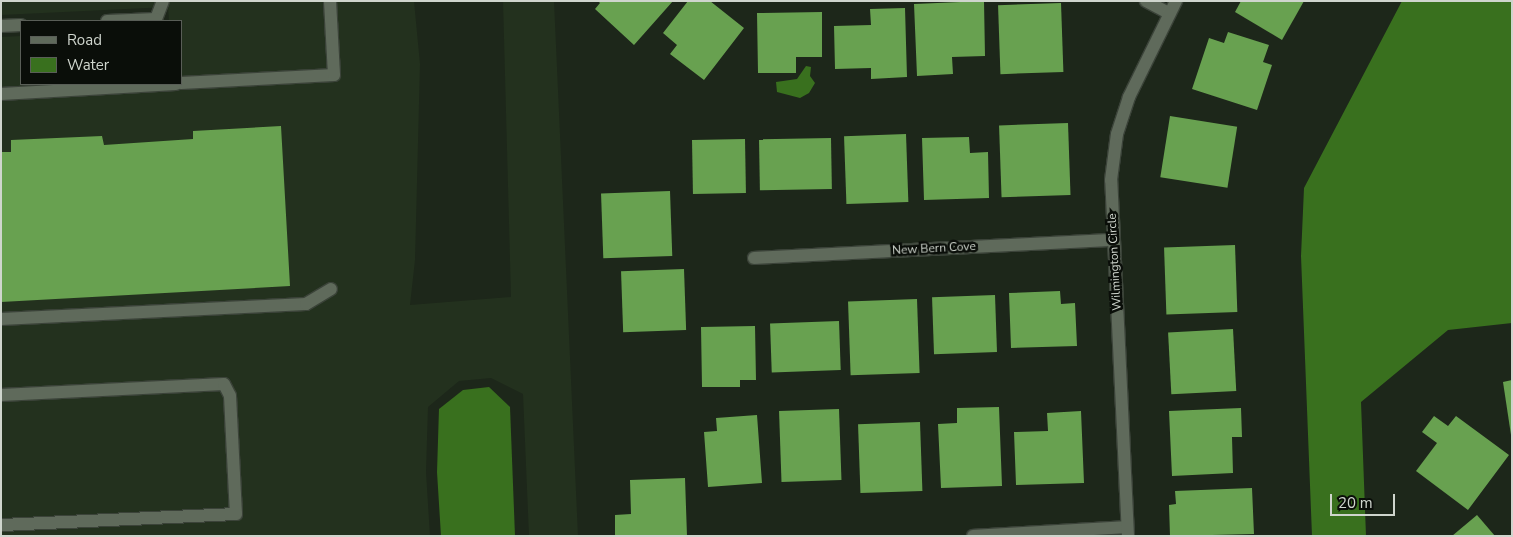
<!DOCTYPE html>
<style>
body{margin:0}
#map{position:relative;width:1513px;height:537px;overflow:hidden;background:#1d271a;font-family:"Nunito Sans",sans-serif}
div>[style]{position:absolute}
.built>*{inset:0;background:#23311e}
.water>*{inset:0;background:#39701e}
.building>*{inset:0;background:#68a150;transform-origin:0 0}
.roads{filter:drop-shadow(1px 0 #3b4339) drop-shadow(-1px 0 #3b4339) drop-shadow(0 1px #3b4339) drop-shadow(0 -1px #3b4339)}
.service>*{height:12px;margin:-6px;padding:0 6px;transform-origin:6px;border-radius:6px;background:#5f6a5b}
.minor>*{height:12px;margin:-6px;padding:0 6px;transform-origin:6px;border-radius:6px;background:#5f6a5b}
span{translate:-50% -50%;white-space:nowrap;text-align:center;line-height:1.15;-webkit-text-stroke:5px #0a0e09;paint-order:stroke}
.street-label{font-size:12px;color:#cfd5cd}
.frame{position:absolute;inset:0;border:2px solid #cfd5cd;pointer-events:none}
.legend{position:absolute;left:20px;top:20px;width:162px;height:65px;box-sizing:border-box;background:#0a0e09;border:1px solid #595e57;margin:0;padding:6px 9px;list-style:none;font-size:15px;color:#cfd5cd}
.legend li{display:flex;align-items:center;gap:10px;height:25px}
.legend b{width:25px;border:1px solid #595e57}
.scale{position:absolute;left:1330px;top:494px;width:65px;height:22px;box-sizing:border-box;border:2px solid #cfd5cd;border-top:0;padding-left:6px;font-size:15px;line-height:18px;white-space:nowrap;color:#cfd5cd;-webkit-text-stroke:4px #0a0e09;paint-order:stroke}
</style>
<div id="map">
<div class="built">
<div style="clip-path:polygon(1px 1px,414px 1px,420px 64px,415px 260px,410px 305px,511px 297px,503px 1px,554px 1px,578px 536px,529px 536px,523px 394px,491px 378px,459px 381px,428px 407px,426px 472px,430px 536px,1px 536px,1px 37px,21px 36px,21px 84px,181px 84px,181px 21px,169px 21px,168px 7px,1px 15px)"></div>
</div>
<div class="water">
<div style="clip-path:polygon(1402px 1px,1512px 1px,1512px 323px,1448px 330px,1361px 402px,1366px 536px,1312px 536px,1301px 256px,1304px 188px)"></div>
<div style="clip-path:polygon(806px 66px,811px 67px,810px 76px,815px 83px,809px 93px,800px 98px,777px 92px,776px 82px,797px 79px)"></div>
<div style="clip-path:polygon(489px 387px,510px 407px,515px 536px,441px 536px,437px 472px,439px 409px,463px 390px)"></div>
</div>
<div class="building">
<div style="clip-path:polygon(598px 1px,673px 1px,634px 45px,595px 9px,600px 3px)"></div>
<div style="clip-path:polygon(688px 1px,710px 1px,744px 28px,704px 80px,670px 54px,677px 45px,663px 33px)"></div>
<div style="clip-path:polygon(984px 1px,985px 56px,952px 57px,953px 74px,917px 76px,914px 4px)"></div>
<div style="clip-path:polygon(1241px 1px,1304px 1px,1282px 40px,1235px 12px)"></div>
<div style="left:1061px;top:3px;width:69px;height:63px;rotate:88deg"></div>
<div style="clip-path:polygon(905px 8px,907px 77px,871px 79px,871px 68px,835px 69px,834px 26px,871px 25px,870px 9px)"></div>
<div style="clip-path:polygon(822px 12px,822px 57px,796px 57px,796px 73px,758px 73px,757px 13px)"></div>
<div style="clip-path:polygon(1228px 32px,1269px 45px,1263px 62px,1272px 65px,1257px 110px,1192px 89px,1209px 38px,1224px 43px)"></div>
<div style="left:1170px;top:116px;width:68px;height:62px;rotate:9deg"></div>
<div style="left:1068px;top:123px;width:72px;height:69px;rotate:88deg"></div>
<div style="clip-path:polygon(281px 126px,290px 286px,1px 302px,1px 152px,11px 152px,11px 140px,102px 136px,104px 145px,193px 139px,193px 131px)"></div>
<div style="left:906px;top:134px;width:68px;height:62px;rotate:88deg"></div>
<div style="clip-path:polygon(969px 137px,970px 153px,988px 152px,989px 198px,924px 200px,922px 138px)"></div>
<div style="left:831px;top:138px;width:51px;height:72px;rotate:89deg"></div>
<div style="left:745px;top:139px;width:54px;height:53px;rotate:89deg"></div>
<div style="left:670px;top:191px;width:65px;height:69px;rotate:88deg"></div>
<div style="left:1235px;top:245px;width:67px;height:71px;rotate:88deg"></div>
<div style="left:684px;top:269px;width:61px;height:63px;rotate:88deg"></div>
<div style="clip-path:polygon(1060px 291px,1061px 304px,1075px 303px,1077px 346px,1011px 348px,1009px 293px)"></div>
<div style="left:995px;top:295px;width:57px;height:63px;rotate:88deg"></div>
<div style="left:917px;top:299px;width:74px;height:69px;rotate:88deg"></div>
<div style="left:839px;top:321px;width:49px;height:69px;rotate:88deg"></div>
<div style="clip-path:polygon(755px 326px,756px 380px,740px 380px,740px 387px,702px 387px,701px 327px)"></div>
<div style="left:1233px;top:329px;width:62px;height:65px;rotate:87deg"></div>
<div style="clip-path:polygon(1512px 380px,1512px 435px,1511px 435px,1503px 382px)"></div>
<div style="clip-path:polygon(999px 407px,1002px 486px,941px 488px,938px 424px,957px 423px,957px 408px)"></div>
<div style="clip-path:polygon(1241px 408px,1242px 437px,1232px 437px,1233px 473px,1172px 476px,1169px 411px)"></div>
<div style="left:839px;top:409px;width:71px;height:60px;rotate:88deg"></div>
<div style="clip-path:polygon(1081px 411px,1084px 483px,1016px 485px,1014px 432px,1048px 431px,1047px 413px)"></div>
<div style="clip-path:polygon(757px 415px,762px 483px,708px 487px,704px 432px,717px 431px,716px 418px)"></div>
<div style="clip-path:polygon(1434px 416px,1448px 426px,1456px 416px,1509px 455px,1468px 510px,1416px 471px,1437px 443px,1422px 432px)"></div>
<div style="left:920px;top:422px;width:69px;height:62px;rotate:88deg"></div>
<div style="clip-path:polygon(685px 478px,687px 536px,615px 536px,615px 515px,631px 514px,630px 480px)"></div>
<div style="clip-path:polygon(1252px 488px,1254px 534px,1170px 536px,1169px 505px,1176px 504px,1175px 491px)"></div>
<div style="clip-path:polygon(1477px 515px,1495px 536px,1452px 536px)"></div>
</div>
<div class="roads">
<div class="service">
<div style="left:156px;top:19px;width:19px;rotate:-69deg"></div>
<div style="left:181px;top:83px;width:153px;rotate:-3deg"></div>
<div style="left:334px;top:75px;width:74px;rotate:-93.1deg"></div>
<div style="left:1px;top:94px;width:175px;rotate:-3.3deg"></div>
<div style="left:1px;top:319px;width:305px;rotate:-2.8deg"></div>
<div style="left:306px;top:304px;width:29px;rotate:-31deg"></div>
<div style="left:1px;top:395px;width:223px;rotate:-2.8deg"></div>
<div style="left:224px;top:384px;width:13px;rotate:63deg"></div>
<div style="left:230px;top:396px;width:118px;rotate:87.1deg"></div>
<div style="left:236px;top:514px;width:235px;rotate:177.3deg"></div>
</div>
<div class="minor">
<div style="left:1146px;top:1px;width:26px;rotate:28deg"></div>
<div style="left:107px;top:21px;width:49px;rotate:-2.3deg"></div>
<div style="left:1px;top:26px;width:20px;rotate:-3deg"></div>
<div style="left:754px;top:258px;width:360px;rotate:-2.9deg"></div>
<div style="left:973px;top:536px;width:154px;rotate:-3.3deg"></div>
<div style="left:1128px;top:536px;width:356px;rotate:-92.7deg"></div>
<div style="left:1111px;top:180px;width:46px;rotate:-82.6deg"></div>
<div style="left:1117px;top:134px;width:39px;rotate:-72deg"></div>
<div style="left:1129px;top:97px;width:107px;rotate:-63.9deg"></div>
</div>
</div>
<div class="street-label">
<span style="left:934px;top:249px;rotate:-3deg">New Bern Cove</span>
<span style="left:1115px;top:262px;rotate:-93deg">Wilmington Circle</span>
</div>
<div class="frame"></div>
<ul class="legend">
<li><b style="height:6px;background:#5f6a5b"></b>Road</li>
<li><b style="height:14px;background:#39701e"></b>Water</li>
</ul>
<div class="scale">20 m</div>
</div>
